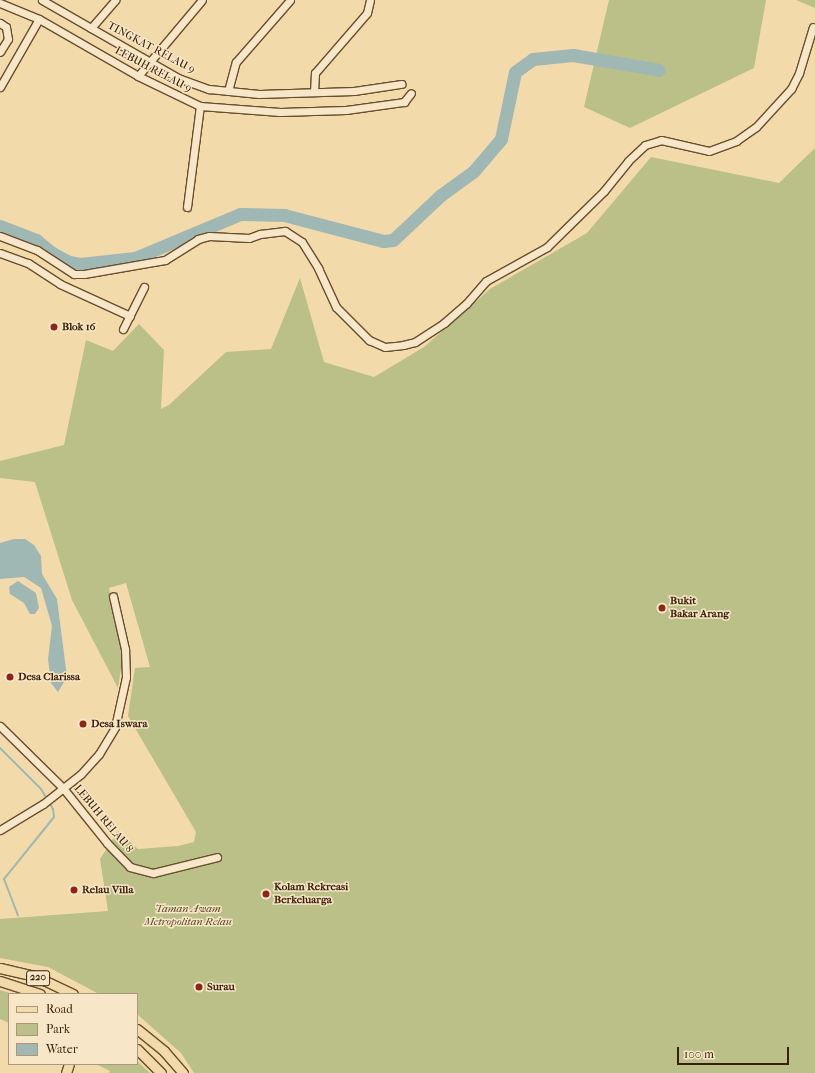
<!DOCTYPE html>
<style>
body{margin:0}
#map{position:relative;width:815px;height:1073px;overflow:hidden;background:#f2daaa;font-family:"IM FELL French Canon",serif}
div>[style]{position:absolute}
.green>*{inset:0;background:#bac088}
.water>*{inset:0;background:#9fb8b3}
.stream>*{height:2px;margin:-1px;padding:0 1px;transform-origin:1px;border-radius:1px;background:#9fb8b3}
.river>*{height:13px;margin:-6.5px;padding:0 6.5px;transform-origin:6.5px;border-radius:6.5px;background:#9fb8b3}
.roads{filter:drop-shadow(1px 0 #684e2e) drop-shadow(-1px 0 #684e2e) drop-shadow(0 1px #684e2e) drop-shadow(0 -1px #684e2e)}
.minor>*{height:7px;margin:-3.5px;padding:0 3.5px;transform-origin:3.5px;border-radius:3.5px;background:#f7e7c8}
.major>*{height:9px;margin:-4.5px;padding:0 4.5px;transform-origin:4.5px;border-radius:4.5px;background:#f2daaa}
.dots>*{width:11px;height:11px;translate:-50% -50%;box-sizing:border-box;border:2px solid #f7e7c8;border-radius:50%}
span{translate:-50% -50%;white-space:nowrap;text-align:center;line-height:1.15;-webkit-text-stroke:3px #f7e7c8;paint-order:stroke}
.shield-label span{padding:1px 3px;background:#f7e7c8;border:1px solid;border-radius:3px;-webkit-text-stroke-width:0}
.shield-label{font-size:10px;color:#3a1f05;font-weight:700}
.street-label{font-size:11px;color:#3a1f05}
.poi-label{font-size:11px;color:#3a1f05;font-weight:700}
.left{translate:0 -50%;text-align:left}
.park-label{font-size:11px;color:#5a4726;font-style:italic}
.legend{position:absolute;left:8px;top:993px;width:130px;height:72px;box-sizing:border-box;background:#f7e7c8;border:1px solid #ab977a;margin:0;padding:5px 7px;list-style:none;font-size:12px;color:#3a1f05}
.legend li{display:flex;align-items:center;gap:8px;height:20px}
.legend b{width:20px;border:1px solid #ab977a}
.scale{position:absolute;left:677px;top:1047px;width:112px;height:18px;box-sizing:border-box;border:2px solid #3a1f05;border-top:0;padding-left:5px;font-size:12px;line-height:14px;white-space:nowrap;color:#3a1f05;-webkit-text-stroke:3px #f7e7c8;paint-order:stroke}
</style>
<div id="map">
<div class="green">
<div style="clip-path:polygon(609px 0,766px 0,754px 68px,630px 128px,584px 107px)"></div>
<div style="clip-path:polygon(796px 0,815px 0,815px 8px)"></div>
<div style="clip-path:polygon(815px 148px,815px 1073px,194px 1073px,181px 1053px,137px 1014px,137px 994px,99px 994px,48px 967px,0 958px,0 919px,108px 911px,100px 859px,118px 831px,138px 849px,178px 846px,194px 842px,196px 832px,128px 716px,135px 668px,150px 667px,126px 583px,109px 588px,123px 656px,118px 688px,72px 600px,35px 482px,0 478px,0 461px,64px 445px,86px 340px,113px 351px,139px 324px,164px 350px,161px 409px,169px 405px,226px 352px,271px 349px,300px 278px,324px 362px,374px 377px,424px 347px,490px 289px,587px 233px,651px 157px,779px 183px)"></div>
<div style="clip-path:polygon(0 990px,13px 994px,9px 994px,9px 1023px,0 1019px)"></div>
<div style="clip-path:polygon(137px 1061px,150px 1073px,109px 1073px,110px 1071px,96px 1064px,137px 1064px)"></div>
</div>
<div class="water">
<div style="clip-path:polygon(14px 539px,25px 539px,34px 545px,41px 556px,42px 574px,57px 599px,67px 677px,58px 692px,51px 683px,48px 659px,52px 626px,41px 588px,24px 577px,0 579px,0 543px)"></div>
<div style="clip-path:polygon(18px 581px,36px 593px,39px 608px,35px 614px,30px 614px,24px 603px,10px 594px,9px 587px)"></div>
<div style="clip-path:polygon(264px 889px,272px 893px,272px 898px,269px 899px,261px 894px)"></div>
</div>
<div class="stream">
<div style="left:0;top:748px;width:58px;rotate:45deg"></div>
<div style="left:41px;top:789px;width:23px;rotate:59deg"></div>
<div style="left:53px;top:809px;width:8px;rotate:83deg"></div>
<div style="left:54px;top:817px;width:80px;rotate:128.9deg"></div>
<div style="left:4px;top:879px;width:39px;rotate:69deg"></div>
</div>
<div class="river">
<div style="left:0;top:226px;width:39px;rotate:21deg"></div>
<div style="left:36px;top:240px;width:21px;rotate:39deg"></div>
<div style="left:52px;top:253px;width:19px;rotate:28deg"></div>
<div style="left:69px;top:262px;width:11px;rotate:10deg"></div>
<div style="left:80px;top:264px;width:55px;rotate:-6.2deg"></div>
<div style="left:135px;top:258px;width:114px;rotate:-22.7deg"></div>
<div style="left:240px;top:214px;width:44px;rotate:1.3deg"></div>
<div style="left:284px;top:215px;width:102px;rotate:14.7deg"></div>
<div style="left:383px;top:241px;width:10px;rotate:-6deg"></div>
<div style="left:393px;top:240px;width:66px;rotate:-43.2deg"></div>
<div style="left:441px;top:195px;width:39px;rotate:-36deg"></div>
<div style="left:473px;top:172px;width:43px;rotate:-49.7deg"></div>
<div style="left:501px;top:139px;width:68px;rotate:-78.2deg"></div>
<div style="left:515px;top:72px;width:22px;rotate:-36deg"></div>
<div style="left:533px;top:59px;width:40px;rotate:-5.7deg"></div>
<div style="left:573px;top:55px;width:87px;rotate:9.9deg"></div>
</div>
<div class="roads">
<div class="minor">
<div style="left:42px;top:0;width:157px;rotate:29.8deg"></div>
<div style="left:178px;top:78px;width:33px;rotate:20deg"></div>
<div style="left:209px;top:89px;width:50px;rotate:5.7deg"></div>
<div style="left:259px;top:94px;width:95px;rotate:-1.8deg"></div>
<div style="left:354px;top:91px;width:48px;rotate:-8.5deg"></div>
<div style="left:0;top:3px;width:42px;rotate:22.3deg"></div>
<div style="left:39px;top:19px;width:114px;rotate:29.9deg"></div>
<div style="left:138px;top:76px;width:69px;rotate:25.8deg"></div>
<div style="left:200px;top:106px;width:80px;rotate:4.3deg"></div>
<div style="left:280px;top:112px;width:66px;rotate:-1.7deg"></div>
<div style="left:346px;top:110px;width:59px;rotate:-7.9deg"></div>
<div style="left:404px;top:102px;width:11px;rotate:-52deg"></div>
<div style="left:0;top:23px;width:7px;rotate:34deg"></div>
<div style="left:6px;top:27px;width:12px;rotate:81deg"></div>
<div style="left:8px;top:39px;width:15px;rotate:122deg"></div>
<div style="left:91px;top:28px;width:37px;rotate:-49deg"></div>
<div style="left:138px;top:76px;width:99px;rotate:-49.9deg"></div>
<div style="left:0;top:87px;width:78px;rotate:-60.2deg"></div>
<div style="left:228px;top:91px;width:30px;rotate:-75deg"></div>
<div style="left:236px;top:62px;width:82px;rotate:-48.9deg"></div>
<div style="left:314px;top:92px;width:19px;rotate:-87deg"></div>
<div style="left:315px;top:73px;width:79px;rotate:-49.1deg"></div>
<div style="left:367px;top:13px;width:13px;rotate:-77deg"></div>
<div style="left:187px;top:207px;width:102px;rotate:-82.7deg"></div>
<div style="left:0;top:236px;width:40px;rotate:21deg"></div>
<div style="left:37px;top:250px;width:44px;rotate:33deg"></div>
<div style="left:74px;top:274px;width:10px"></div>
<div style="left:84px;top:274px;width:82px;rotate:-9.8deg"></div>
<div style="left:165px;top:260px;width:39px;rotate:-32deg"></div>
<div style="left:198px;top:239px;width:11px;rotate:-15deg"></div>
<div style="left:209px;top:236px;width:40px;rotate:2.9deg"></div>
<div style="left:249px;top:238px;width:12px;rotate:-20deg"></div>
<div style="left:260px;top:234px;width:25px;rotate:-7deg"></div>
<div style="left:285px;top:231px;width:20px;rotate:33deg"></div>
<div style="left:302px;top:242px;width:31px;rotate:58deg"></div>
<div style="left:318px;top:268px;width:43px;rotate:65.2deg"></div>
<div style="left:336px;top:307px;width:47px;rotate:45deg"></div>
<div style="left:369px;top:340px;width:17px;rotate:24deg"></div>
<div style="left:385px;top:347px;width:18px;rotate:-6deg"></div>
<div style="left:403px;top:345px;width:12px;rotate:-14deg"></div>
<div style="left:415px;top:342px;width:35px;rotate:-33deg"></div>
<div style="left:444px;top:323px;width:29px;rotate:-41deg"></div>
<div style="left:466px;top:304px;width:30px;rotate:-49deg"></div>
<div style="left:486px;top:281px;width:70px;rotate:-29.1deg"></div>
<div style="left:547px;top:247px;width:80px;rotate:-44.5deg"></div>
<div style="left:604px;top:191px;width:38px;rotate:-51deg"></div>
<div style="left:628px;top:161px;width:23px;rotate:-43deg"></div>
<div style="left:645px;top:145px;width:17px;rotate:-17deg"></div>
<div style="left:661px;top:140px;width:49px;rotate:12.9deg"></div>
<div style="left:709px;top:151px;width:29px;rotate:-20deg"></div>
<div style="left:736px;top:141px;width:24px;rotate:-35deg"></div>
<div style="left:756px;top:127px;width:52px;rotate:-47.4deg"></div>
<div style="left:791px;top:89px;width:18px;rotate:-63deg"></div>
<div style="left:799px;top:73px;width:48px;rotate:-73.1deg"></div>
<div style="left:0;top:253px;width:30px;rotate:20deg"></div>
<div style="left:28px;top:263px;width:38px;rotate:33deg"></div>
<div style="left:60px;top:284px;width:77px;rotate:24.6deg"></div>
<div style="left:123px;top:329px;width:47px;rotate:-63.4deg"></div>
<div style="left:0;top:726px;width:88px;rotate:44.5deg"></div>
<div style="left:63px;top:788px;width:70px;rotate:51.3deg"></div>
<div style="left:107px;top:843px;width:33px;rotate:46deg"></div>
<div style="left:130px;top:867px;width:24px;rotate:15deg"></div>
<div style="left:153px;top:873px;width:66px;rotate:-14deg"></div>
<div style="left:0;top:830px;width:50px;rotate:-31.2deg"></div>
<div style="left:43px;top:804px;width:48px;rotate:-38.3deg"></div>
<div style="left:81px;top:774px;width:27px;rotate:-48deg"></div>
<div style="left:99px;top:754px;width:31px;rotate:-59deg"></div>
<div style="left:115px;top:727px;width:51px;rotate:-77.6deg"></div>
<div style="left:126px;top:677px;width:28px;rotate:-92deg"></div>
<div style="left:125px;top:649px;width:54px;rotate:-102.8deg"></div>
</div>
<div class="major">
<div style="left:0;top:968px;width:36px;rotate:13deg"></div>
<div style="left:35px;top:976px;width:42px;rotate:25.3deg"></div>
<div style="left:0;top:981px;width:42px;rotate:18deg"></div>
<div style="left:137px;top:1029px;width:35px;rotate:39deg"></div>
<div style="left:164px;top:1051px;width:29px;rotate:49deg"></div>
<div style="left:137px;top:1049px;width:34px;rotate:45deg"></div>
<div style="left:66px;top:1073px;width:9px;rotate:-72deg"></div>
</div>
</div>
<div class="dots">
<div style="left:54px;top:327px;background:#8f2418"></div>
<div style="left:662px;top:608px;background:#8f2418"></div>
<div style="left:10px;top:677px;background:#8f2418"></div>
<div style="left:83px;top:724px;background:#8f2418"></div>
<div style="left:74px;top:890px;background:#8f2418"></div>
<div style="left:266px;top:894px;background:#8f2418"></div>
<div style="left:199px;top:987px;background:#8f2418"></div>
</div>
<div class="shield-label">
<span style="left:38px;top:978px">220</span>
</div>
<div class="street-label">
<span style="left:151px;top:48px;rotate:28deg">TINGKAT RELAU 9</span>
<span style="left:153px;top:70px;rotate:28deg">LEBUH RELAU 9</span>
<span style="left:103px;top:819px;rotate:50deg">LEBUH RELAU 8</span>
</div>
<div class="poi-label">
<span class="left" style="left:62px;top:327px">Blok 16</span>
<span class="left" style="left:670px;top:608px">Bukit<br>Bakar Arang</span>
<span class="left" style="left:18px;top:677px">Desa Clarissa</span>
<span class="left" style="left:91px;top:724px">Desa Iswara</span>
<span class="left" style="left:274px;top:894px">Kolam Rekreasi<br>Berkeluarga</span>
<span class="left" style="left:82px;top:890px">Relau Villa</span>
<span class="left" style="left:207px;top:987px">Surau</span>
</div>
<div class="park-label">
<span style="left:188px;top:916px">Taman Awam<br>Metropolitan Relau</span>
</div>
<ul class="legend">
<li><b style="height:5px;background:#f2daaa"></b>Road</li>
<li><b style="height:11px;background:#bac088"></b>Park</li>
<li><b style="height:11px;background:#9fb8b3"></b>Water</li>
</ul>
<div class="scale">100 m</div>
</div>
